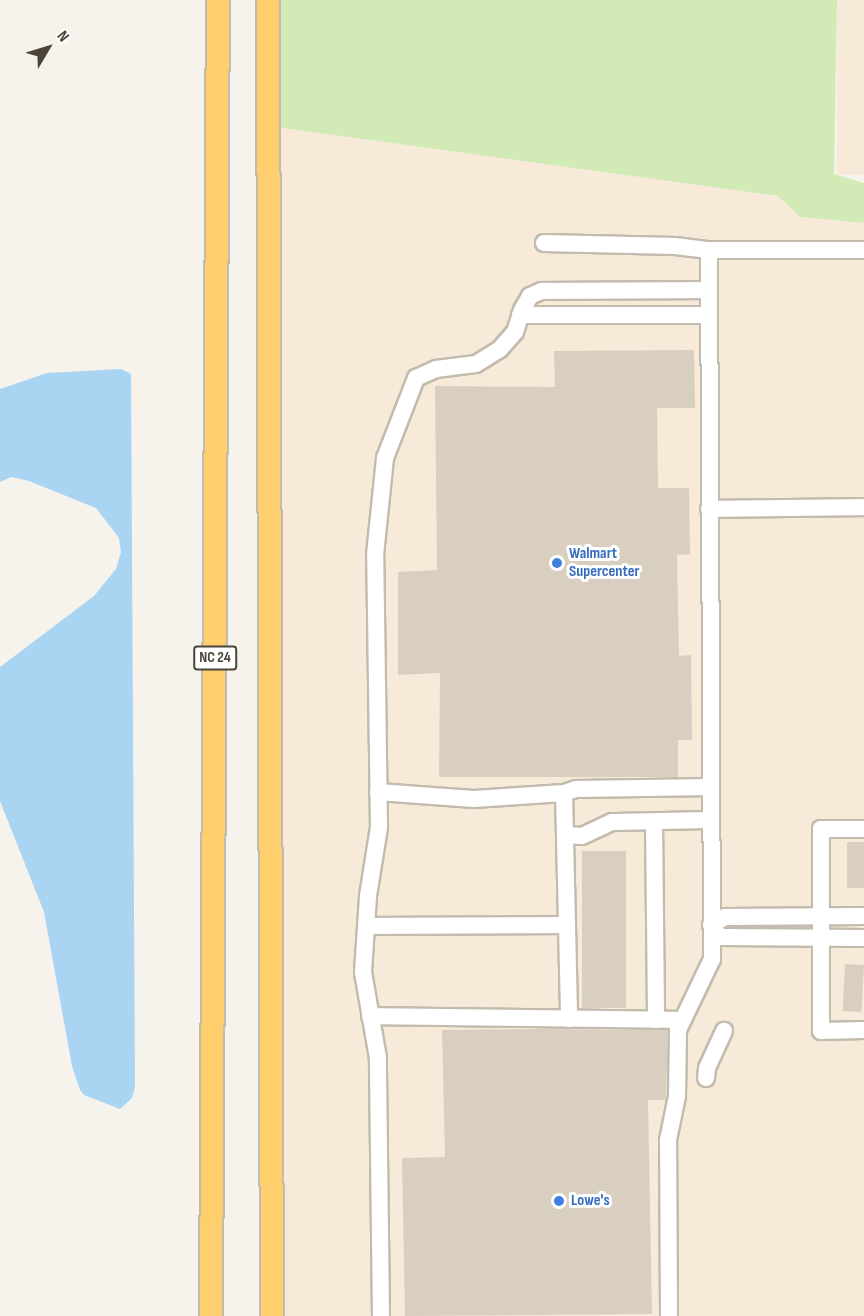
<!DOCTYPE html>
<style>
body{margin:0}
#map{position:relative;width:864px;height:1316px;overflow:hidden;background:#f6f3ec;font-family:"Sofia Sans Condensed",sans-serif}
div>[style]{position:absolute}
.commercial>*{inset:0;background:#f7ead8;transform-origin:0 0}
.green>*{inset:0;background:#d2eab5}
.water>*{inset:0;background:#a9d4f2}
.building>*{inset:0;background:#d8cfc1;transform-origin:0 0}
.roads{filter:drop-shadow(2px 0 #c2bbae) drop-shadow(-2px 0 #c2bbae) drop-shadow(0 2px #c2bbae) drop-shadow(0 -2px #c2bbae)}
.minor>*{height:16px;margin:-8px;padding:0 8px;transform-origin:8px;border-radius:8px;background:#fff}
.highway>*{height:22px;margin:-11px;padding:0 11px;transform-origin:11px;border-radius:11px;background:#ffcf6e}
.dots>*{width:16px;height:16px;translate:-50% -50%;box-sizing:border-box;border:3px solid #fff;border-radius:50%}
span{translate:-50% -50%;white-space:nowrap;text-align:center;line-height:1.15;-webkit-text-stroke:6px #fff;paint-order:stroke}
.shield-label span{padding:2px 4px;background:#fff;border:2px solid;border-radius:4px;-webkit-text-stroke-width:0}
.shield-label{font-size:15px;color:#4b4439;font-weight:700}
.shop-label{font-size:16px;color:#366cbe;font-weight:700}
.left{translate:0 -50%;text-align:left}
.north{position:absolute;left:18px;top:18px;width:60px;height:60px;-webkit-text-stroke:4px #fff;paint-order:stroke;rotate:52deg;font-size:16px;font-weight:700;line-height:24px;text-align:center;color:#4b4439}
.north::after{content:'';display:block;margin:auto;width:21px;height:27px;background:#4b4439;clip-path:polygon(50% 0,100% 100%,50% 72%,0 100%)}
</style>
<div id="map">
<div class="commercial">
<div style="left:837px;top:0;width:27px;height:175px"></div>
<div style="clip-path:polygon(268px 126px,778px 196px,800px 217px,864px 223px,864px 1316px,272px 1316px)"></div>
</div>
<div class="green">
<div style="clip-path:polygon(268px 0,837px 0,834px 174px,864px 183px,864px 223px,800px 217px,778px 196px,268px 126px)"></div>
</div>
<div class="water">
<div style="clip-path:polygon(121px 369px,131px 374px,135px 1087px,132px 1098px,120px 1109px,84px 1095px,80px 1090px,72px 1066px,44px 912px,0 801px,0 667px,94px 596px,116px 569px,121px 552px,119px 538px,96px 508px,29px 481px,11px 477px,0 482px,0 389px,47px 373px)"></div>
</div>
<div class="building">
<div style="clip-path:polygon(694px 350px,695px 408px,657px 408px,658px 488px,689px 488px,690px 554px,677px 555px,679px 656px,691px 655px,692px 740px,678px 740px,678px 777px,439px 777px,440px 673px,398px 675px,398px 572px,437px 570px,435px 386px,555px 387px,554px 351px)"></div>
<div style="left:847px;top:842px;width:17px;height:46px"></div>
<div style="left:582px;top:851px;width:44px;height:157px"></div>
<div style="left:845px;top:964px;width:19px;height:47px;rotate:3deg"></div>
<div style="clip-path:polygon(537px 1029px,668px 1030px,666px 1100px,648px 1100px,652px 1314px,405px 1316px,402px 1158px,445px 1157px,442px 1030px)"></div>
</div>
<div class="roads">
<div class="minor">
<div style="left:544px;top:243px;width:131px;rotate:1.3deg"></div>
<div style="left:675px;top:246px;width:34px;rotate:7deg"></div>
<div style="left:709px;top:250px;width:155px"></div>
<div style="left:520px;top:315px;width:189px"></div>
<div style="left:709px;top:509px;width:155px;rotate:-0.7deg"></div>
<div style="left:378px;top:792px;width:96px;rotate:4.2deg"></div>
<div style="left:474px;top:799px;width:90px;rotate:-3.8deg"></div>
<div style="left:564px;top:793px;width:13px;rotate:-18deg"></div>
<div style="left:576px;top:789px;width:135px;rotate:-0.8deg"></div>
<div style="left:564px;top:793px;width:226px;rotate:88.7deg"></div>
<div style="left:654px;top:822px;width:198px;rotate:89.4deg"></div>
<div style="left:864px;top:829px;width:43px;rotate:180deg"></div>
<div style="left:821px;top:829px;width:202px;rotate:90deg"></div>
<div style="left:821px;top:1031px;width:43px;rotate:-1.3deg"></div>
<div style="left:565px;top:835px;width:17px;rotate:3deg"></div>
<div style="left:582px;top:836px;width:33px;rotate:-25deg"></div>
<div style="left:612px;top:822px;width:99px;rotate:-1.2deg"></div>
<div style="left:864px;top:916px;width:139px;rotate:179.6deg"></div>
<div style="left:725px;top:917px;width:16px;rotate:150deg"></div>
<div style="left:711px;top:925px;width:15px;rotate:53deg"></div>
<div style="left:720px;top:937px;width:144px;rotate:0.4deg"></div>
<div style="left:366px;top:926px;width:201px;rotate:-0.3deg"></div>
<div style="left:370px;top:1016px;width:312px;rotate:0.7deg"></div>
<div style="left:706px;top:1078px;width:10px;rotate:-84deg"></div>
<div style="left:707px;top:1068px;width:41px;rotate:-65.3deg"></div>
<div style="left:381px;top:1316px;width:258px;rotate:-90.7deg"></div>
<div style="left:378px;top:1058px;width:87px;rotate:-99.9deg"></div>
<div style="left:363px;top:972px;width:76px;rotate:-86.2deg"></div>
<div style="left:368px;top:896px;width:70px;rotate:-80.9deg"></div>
<div style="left:379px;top:827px;width:272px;rotate:-90.8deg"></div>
<div style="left:375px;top:555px;width:98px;rotate:-84.1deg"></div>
<div style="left:385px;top:458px;width:86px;rotate:-68.8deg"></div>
<div style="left:416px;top:378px;width:22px;rotate:-24deg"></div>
<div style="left:436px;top:369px;width:40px;rotate:-7.1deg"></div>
<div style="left:476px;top:364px;width:28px;rotate:-32deg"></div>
<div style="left:500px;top:349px;width:23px;rotate:-49deg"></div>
<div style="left:515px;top:332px;width:23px;rotate:-72deg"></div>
<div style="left:522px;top:310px;width:16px;rotate:-60deg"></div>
<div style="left:530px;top:296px;width:13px;rotate:-23deg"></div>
<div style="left:542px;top:291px;width:167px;rotate:-0.3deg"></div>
<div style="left:669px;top:1316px;width:176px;rotate:-90.3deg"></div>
<div style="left:668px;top:1140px;width:45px;rotate:-78.4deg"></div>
<div style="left:677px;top:1096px;width:66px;rotate:-89.1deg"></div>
<div style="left:678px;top:1030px;width:79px;rotate:-64.4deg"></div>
<div style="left:712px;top:959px;width:709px;rotate:-90.24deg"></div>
</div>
<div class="highway">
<div style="left:268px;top:0;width:1316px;rotate:89.83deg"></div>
<div style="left:211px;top:1316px;width:1316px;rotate:-89.7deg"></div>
</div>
</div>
<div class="dots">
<div style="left:557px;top:563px;background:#3f7fe0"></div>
<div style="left:559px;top:1201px;background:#3f7fe0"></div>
</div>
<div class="shield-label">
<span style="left:215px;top:658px">NC 24</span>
</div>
<div class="shop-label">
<span class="left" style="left:569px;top:563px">Walmart<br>Supercenter</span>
<span class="left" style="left:571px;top:1201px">Lowe's</span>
</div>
<div class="north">N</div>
</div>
